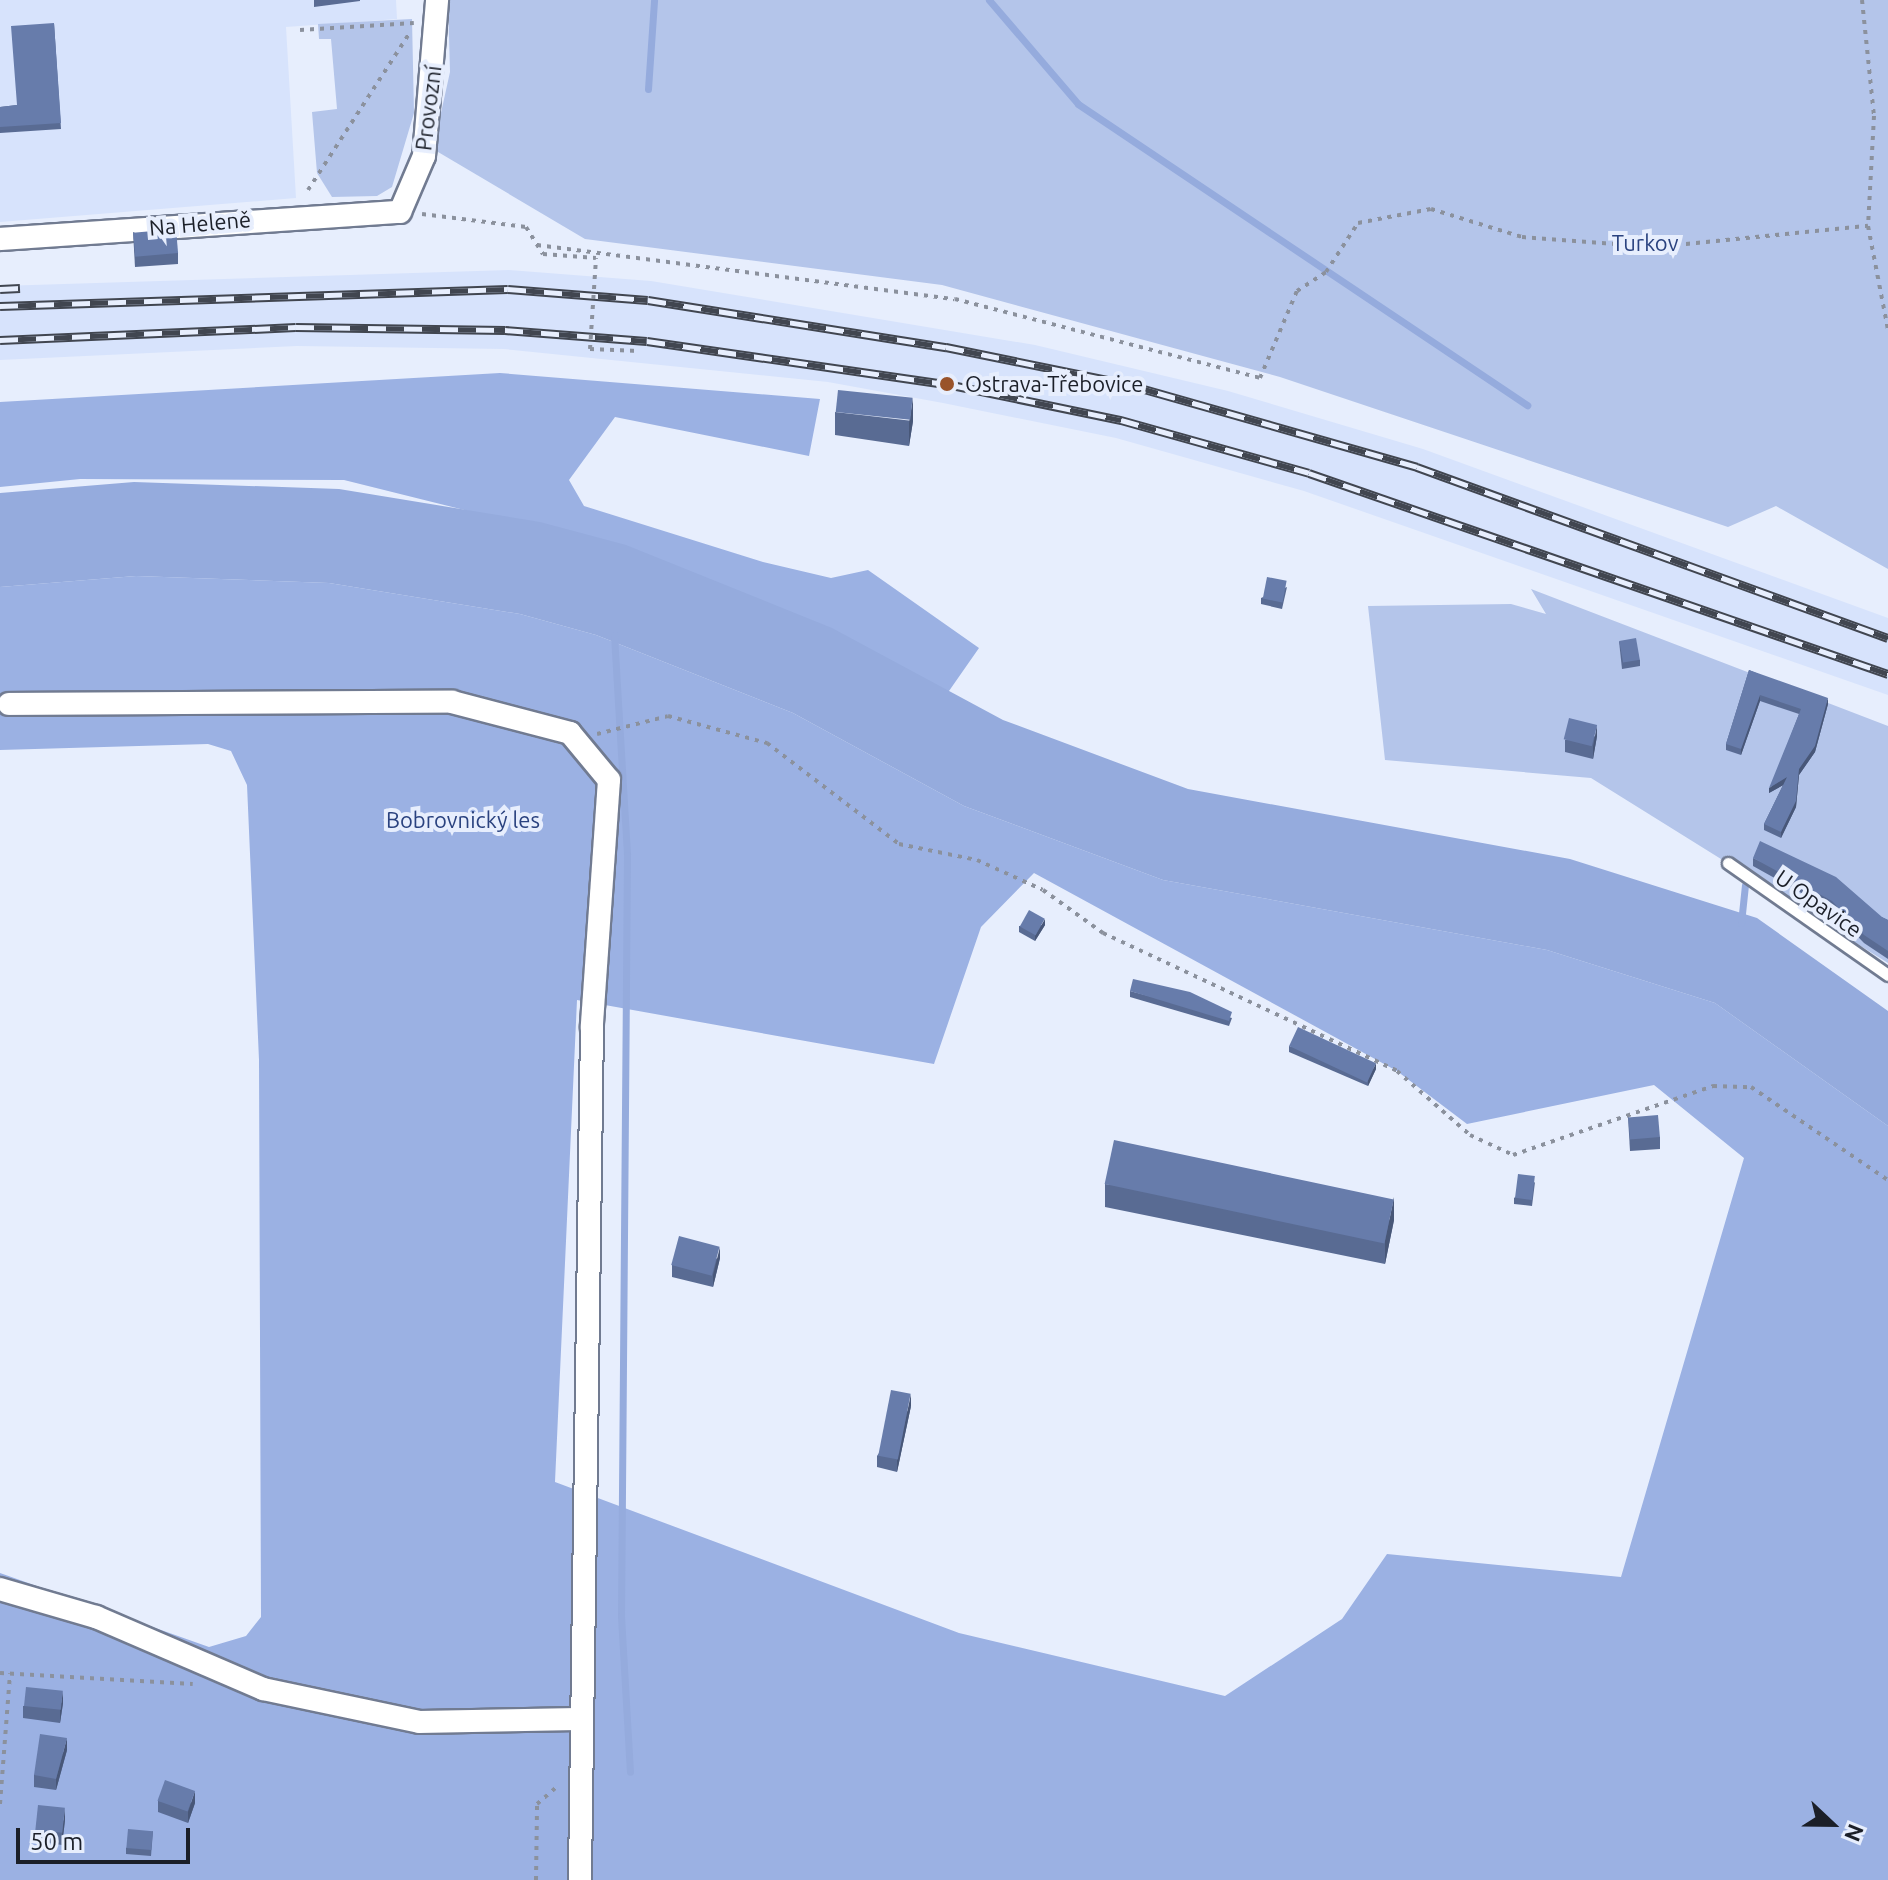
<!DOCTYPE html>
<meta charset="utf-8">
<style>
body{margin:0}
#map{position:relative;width:1888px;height:1880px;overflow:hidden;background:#e7eefd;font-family:Ubuntu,sans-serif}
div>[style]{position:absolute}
.built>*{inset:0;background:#d7e3fc}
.green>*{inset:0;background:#b4c5ea}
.forest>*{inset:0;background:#9bb1e3}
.water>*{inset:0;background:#95abdd}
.stream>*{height:7px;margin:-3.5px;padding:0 3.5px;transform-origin:3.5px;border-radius:3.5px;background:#95abdd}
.path>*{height:4px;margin-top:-2px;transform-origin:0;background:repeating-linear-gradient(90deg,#8b919d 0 4px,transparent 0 10px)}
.roads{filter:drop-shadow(2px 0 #717b91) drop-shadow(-2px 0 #717b91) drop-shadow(0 2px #717b91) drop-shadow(0 -2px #717b91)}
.service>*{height:11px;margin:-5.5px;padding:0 5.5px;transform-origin:5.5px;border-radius:5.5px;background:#fff}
.minor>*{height:22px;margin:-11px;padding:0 11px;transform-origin:11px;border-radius:11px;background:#fff}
.rail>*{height:9px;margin-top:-4.5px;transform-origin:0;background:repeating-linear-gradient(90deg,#e7eefd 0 18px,#414650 0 36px);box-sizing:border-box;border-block:2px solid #414650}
.path-bridge>*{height:4px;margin-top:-2px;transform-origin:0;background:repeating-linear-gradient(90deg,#8b919d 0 4px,transparent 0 10px)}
.wall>*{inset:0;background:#596b93}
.shaded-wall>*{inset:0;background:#485778}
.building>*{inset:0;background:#677cab;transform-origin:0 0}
.dots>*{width:22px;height:22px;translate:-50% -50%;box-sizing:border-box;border:4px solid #e7eefd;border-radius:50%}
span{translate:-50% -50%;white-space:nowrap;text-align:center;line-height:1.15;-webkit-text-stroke:8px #e7eefd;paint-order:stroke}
.street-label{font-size:22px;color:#1b1f28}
.park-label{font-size:22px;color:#2a427f}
.poi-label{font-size:22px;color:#1b1f28}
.left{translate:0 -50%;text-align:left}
.north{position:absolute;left:1792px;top:1784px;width:80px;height:80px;-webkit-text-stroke:6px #e7eefd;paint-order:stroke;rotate:112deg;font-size:22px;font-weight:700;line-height:32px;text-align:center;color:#1b1f28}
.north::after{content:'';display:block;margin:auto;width:28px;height:36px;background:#1b1f28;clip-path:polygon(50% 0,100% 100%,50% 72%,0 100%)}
.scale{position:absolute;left:16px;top:1828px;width:174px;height:36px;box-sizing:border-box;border:4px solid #1b1f28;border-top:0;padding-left:10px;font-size:24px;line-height:28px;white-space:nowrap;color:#1b1f28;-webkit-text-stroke:6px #e7eefd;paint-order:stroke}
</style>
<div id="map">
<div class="built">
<div style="clip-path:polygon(0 0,396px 0,397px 19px,286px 27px,296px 198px,0 222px)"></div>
<div style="clip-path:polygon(509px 270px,651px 281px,1035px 345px,1228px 391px,1423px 449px,1888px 618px,1888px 695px,1304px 491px,1116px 438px,943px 403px,828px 382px,504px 349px,297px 346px,0 360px,0 286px)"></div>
</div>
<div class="green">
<div style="clip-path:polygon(448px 0,1888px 0,1888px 569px,1776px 506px,1728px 527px,1280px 377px,942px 285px,585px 239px,433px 149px,450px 72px)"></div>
<div style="clip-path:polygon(412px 19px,414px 113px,392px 187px,377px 196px,332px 197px,317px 173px,312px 112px,337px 109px,331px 39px,319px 39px,318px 24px)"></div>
<div style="clip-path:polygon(1531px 589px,1888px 726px,1888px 963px,1591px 778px,1385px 760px,1368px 606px,1511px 604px,1546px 614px)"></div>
</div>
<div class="forest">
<div style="clip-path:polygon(500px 373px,820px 399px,809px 456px,615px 417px,569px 480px,584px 506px,763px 562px,831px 578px,868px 570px,979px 648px,942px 701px,621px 549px,344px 480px,80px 479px,0 487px,0 402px)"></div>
<div style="clip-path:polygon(evenodd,136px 576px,329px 583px,520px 614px,596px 635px,793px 713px,964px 806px,1163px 880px,1547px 950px,1715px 1003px,1888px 1126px,1888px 1880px,0 1880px,0 1573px,209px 1647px,246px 1636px,261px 1617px,259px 1060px,247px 785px,231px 751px,208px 744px,0 750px,0 587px,136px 576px,1034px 873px,1397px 1071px,1467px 1124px,1654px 1085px,1744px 1158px,1621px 1577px,1387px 1554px,1342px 1619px,1225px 1696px,959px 1633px,555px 1482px,577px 1000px,934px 1064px,981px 927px,1034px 873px)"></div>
</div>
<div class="water">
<div style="clip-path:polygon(134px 482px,339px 489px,540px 522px,626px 545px,832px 628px,1003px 720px,1188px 789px,1570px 859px,1757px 918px,1888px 1011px,1888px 1126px,1715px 1003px,1547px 950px,1163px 880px,964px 806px,793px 713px,596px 635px,520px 614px,329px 583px,136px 576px,0 587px,0 493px)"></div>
</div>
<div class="stream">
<div style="left:989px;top:0;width:137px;rotate:49.4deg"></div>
<div style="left:1078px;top:104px;width:541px;rotate:33.84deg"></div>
<div style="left:648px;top:89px;width:89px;rotate:-86.1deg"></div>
<div style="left:614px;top:635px;width:220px;rotate:86.6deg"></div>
<div style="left:627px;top:855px;width:761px;rotate:90.45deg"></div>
<div style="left:621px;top:1616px;width:156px;rotate:86.7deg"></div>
<div style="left:1741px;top:923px;width:38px;rotate:-84deg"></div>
</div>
<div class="path">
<div style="left:1862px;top:0;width:117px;rotate:84.1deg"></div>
<div style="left:1874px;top:116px;width:110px;rotate:93.1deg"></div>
<div style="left:1868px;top:226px;width:106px;rotate:79.1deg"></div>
<div style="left:300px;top:30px;width:114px;rotate:-3.5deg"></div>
<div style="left:308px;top:190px;width:189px;rotate:-57.1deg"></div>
<div style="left:422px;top:214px;width:105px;rotate:7.1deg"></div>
<div style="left:526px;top:227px;width:32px;rotate:58deg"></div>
<div style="left:543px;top:254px;width:53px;rotate:4.3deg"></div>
<div style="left:537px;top:245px;width:421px;rotate:7.4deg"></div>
<div style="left:955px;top:299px;width:315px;rotate:14.5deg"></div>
<div style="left:1260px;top:378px;width:95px;rotate:-67deg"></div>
<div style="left:1297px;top:291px;width:35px;rotate:-33deg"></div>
<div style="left:1326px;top:272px;width:59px;rotate:-56.9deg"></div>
<div style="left:1358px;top:223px;width:74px;rotate:-10.9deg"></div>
<div style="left:1431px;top:209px;width:95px;rotate:17.1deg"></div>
<div style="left:1522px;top:237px;width:134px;rotate:4.3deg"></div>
<div style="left:1656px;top:247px;width:213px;rotate:-5.7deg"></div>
<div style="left:590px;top:349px;width:49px;rotate:2.3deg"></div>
<div style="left:597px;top:734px;width:73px;rotate:-14.2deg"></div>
<div style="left:668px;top:716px;width:103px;rotate:15.3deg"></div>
<div style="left:767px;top:743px;width:166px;rotate:37.4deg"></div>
<div style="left:899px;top:844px;width:80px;rotate:11.6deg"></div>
<div style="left:977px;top:860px;width:72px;rotate:24.4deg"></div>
<div style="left:1043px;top:890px;width:74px;rotate:35.6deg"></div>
<div style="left:1103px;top:933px;width:325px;rotate:25.1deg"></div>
<div style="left:1397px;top:1071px;width:97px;rotate:41.2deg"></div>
<div style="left:1470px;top:1135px;width:47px;rotate:24.9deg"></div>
<div style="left:1513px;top:1155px;width:212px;rotate:-19deg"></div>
<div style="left:1713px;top:1086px;width:38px;rotate:2deg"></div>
<div style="left:1751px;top:1087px;width:166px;rotate:34.2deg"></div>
<div style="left:0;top:1673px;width:193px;rotate:3.3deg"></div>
<div style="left:0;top:1804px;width:131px;rotate:-85.6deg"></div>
<div style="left:536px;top:1880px;width:76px;rotate:-89.2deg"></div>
<div style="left:537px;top:1804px;width:29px;rotate:-41deg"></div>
</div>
<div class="roads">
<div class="service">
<div style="left:1728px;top:863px;width:195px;rotate:35deg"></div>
</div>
<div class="minor">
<div style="left:0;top:239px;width:401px;rotate:-3.9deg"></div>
<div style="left:400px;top:212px;width:61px;rotate:-66.8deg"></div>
<div style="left:424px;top:156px;width:157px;rotate:-85.2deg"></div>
<div style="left:9px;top:704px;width:443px;rotate:-0.3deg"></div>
<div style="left:452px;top:702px;width:122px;rotate:14.7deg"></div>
<div style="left:570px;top:733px;width:61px;rotate:50.3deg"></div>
<div style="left:609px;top:780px;width:247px;rotate:94deg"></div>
<div style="left:592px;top:1026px;width:854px;rotate:90.81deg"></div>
<div style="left:0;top:1589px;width:100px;rotate:16.3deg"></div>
<div style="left:96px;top:1617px;width:182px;rotate:23.3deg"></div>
<div style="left:263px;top:1689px;width:159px;rotate:11.9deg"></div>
<div style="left:419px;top:1722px;width:159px;rotate:-1.1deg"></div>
</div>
</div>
<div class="rail">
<div style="left:0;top:289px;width:20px;rotate:-3deg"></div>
<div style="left:0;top:306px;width:508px;rotate:-1.92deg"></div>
<div style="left:508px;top:289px;width:140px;rotate:4.5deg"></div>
<div style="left:648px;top:300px;width:302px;rotate:9deg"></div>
<div style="left:946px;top:347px;width:181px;rotate:11.5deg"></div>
<div style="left:1123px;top:383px;width:306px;rotate:15.9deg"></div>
<div style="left:1417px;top:467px;width:501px;rotate:19.95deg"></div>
<div style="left:0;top:340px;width:296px;rotate:-2.5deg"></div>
<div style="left:296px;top:327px;width:209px;rotate:0.8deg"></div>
<div style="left:505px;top:330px;width:142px;rotate:4.4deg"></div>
<div style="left:647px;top:341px;width:303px;rotate:8.2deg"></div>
<div style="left:947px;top:384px;width:178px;rotate:11.7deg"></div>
<div style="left:1121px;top:420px;width:195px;rotate:15.7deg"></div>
<div style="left:1309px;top:473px;width:613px;rotate:19.14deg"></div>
</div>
<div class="path-bridge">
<div style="left:590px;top:349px;width:91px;rotate:-86.2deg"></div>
</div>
<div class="wall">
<div style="clip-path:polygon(314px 0,360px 0,360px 1px,314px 7px)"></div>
<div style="clip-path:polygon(54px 23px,61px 129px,0 133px,0 107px,17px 105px)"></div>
<div style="clip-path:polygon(133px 232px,178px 253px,178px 264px,135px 267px)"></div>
<div style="clip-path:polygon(835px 412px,913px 421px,909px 446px,835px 435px)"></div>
<div style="clip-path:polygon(1287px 587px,1282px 609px,1261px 604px,1261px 598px)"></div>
<div style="clip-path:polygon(1619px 641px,1640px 660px,1640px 666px,1622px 669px)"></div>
<div style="clip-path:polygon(1749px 670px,1828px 704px,1815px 752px,1799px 775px,1796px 807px,1781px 838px,1764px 830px,1764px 824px,1783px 785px,1769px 793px,1799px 714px,1760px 701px,1741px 755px,1726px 750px,1726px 744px)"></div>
<div style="clip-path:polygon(1597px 736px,1593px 759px,1565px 752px,1565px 740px)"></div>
<div style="clip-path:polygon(1753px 858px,1888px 920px,1888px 959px,1864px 943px,1832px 910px,1753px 866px)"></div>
<div style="clip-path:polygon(1045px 925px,1035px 941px,1019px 932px,1019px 926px)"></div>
<div style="clip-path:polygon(1130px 991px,1232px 1018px,1229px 1026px,1130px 997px)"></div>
<div style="clip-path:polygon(1289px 1046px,1376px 1069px,1368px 1086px,1289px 1052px)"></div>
<div style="clip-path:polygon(1628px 1117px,1660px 1137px,1660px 1149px,1630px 1151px)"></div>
<div style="clip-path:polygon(1535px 1182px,1532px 1206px,1514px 1204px,1514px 1198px)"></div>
<div style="clip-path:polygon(1105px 1184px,1394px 1220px,1385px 1264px,1105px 1207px)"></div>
<div style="clip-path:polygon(720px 1258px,713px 1287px,672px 1277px,672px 1265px)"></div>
<div style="clip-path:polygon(911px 1406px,897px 1472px,877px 1467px,877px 1456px)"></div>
<div style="clip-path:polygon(63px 1703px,60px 1723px,23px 1718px,23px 1706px)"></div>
<div style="clip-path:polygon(67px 1750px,56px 1790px,34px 1787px,34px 1775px)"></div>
<div style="clip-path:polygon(158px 1801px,195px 1803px,188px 1823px,158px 1812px)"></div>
<div style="clip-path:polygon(65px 1820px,62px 1845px,35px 1841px,35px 1830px)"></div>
<div style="clip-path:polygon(153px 1831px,151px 1856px,126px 1854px,126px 1848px)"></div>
</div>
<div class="shaded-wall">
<div style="clip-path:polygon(913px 398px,913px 421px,909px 446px,909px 423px)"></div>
<div style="clip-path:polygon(1760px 695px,1760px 701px,1741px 755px,1741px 749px)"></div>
<div style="clip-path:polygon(1828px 698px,1828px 704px,1815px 752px,1799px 775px,1796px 807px,1781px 838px,1781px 832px,1799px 769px)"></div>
<div style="clip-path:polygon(1597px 725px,1597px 736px,1593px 759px,1593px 747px)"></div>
<div style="clip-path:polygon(1787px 777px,1787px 783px,1769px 793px,1769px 788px)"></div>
<div style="clip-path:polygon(1045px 919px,1045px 925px,1035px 941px,1035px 936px)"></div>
<div style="clip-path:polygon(1376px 1063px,1376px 1069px,1368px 1086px,1368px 1080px)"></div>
<div style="clip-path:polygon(1394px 1197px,1394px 1220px,1385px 1264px,1385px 1241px)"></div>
<div style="clip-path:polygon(720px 1247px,720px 1258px,713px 1287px,713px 1275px)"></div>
<div style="clip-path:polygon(911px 1394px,911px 1406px,897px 1472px,897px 1460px)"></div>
<div style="clip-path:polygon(63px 1691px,63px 1703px,60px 1723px,60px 1711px)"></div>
<div style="clip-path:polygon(67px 1738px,67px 1750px,56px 1790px,56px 1779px)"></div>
<div style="clip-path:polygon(195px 1791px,195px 1803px,188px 1823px,188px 1812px)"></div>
<div style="clip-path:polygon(65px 1808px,65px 1820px,62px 1845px,62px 1833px)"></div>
</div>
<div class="building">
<div style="clip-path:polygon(54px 23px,61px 123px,0 127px,0 107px,17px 105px,11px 26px)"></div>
<div style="left:176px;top:229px;width:24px;height:43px;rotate:85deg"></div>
<div style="left:838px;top:390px;width:75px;height:22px;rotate:6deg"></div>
<div style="left:1267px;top:577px;width:20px;height:22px;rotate:11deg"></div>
<div style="left:1636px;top:638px;width:22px;height:17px;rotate:80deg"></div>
<div style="clip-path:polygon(1749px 670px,1828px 698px,1815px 746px,1799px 769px,1796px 801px,1781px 832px,1764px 824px,1787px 777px,1769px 788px,1801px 709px,1760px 695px,1741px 749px,1726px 744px)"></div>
<div style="left:1569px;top:718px;width:29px;height:22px;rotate:14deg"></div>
<div style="clip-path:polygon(1760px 841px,1836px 877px,1882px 917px,1888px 920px,1888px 951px,1864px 935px,1832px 901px,1753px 858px)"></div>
<div style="left:1029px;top:910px;width:18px;height:19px;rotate:29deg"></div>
<div style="clip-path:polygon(1133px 979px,1190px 992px,1232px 1012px,1229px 1021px,1130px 991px)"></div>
<div style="left:1298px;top:1027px;width:86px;height:21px;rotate:25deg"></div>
<div style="left:1658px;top:1115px;width:22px;height:30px;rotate:85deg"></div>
<div style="left:1114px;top:1140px;width:286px;height:45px;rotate:12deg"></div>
<div style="left:1518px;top:1174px;width:17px;height:24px;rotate:7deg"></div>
<div style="left:679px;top:1236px;width:42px;height:30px;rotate:15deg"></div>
<div style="left:891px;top:1390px;width:20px;height:67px;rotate:11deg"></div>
<div style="left:26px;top:1687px;width:37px;height:19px;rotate:6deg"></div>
<div style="clip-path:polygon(40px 1734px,67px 1738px,56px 1779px,34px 1775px)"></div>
<div style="left:165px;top:1780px;width:32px;height:22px;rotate:20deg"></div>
<div style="left:38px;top:1805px;width:27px;height:25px;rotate:6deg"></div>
<div style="left:128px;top:1829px;width:25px;height:19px;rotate:5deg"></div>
</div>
<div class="dots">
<div style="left:947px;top:384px;background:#99532a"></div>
</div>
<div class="street-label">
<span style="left:428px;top:108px;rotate:-83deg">Provozní</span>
<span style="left:200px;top:223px;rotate:-5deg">Na Heleně</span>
<span style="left:1819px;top:903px;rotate:35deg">U Opavice</span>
</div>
<div class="park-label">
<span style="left:1645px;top:243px">Turkov</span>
<span style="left:463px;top:820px">Bobrovnický les</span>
</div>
<div class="poi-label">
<span class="left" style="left:965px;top:384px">Ostrava-Třebovice</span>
</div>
<div class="north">N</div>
<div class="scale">50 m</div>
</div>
